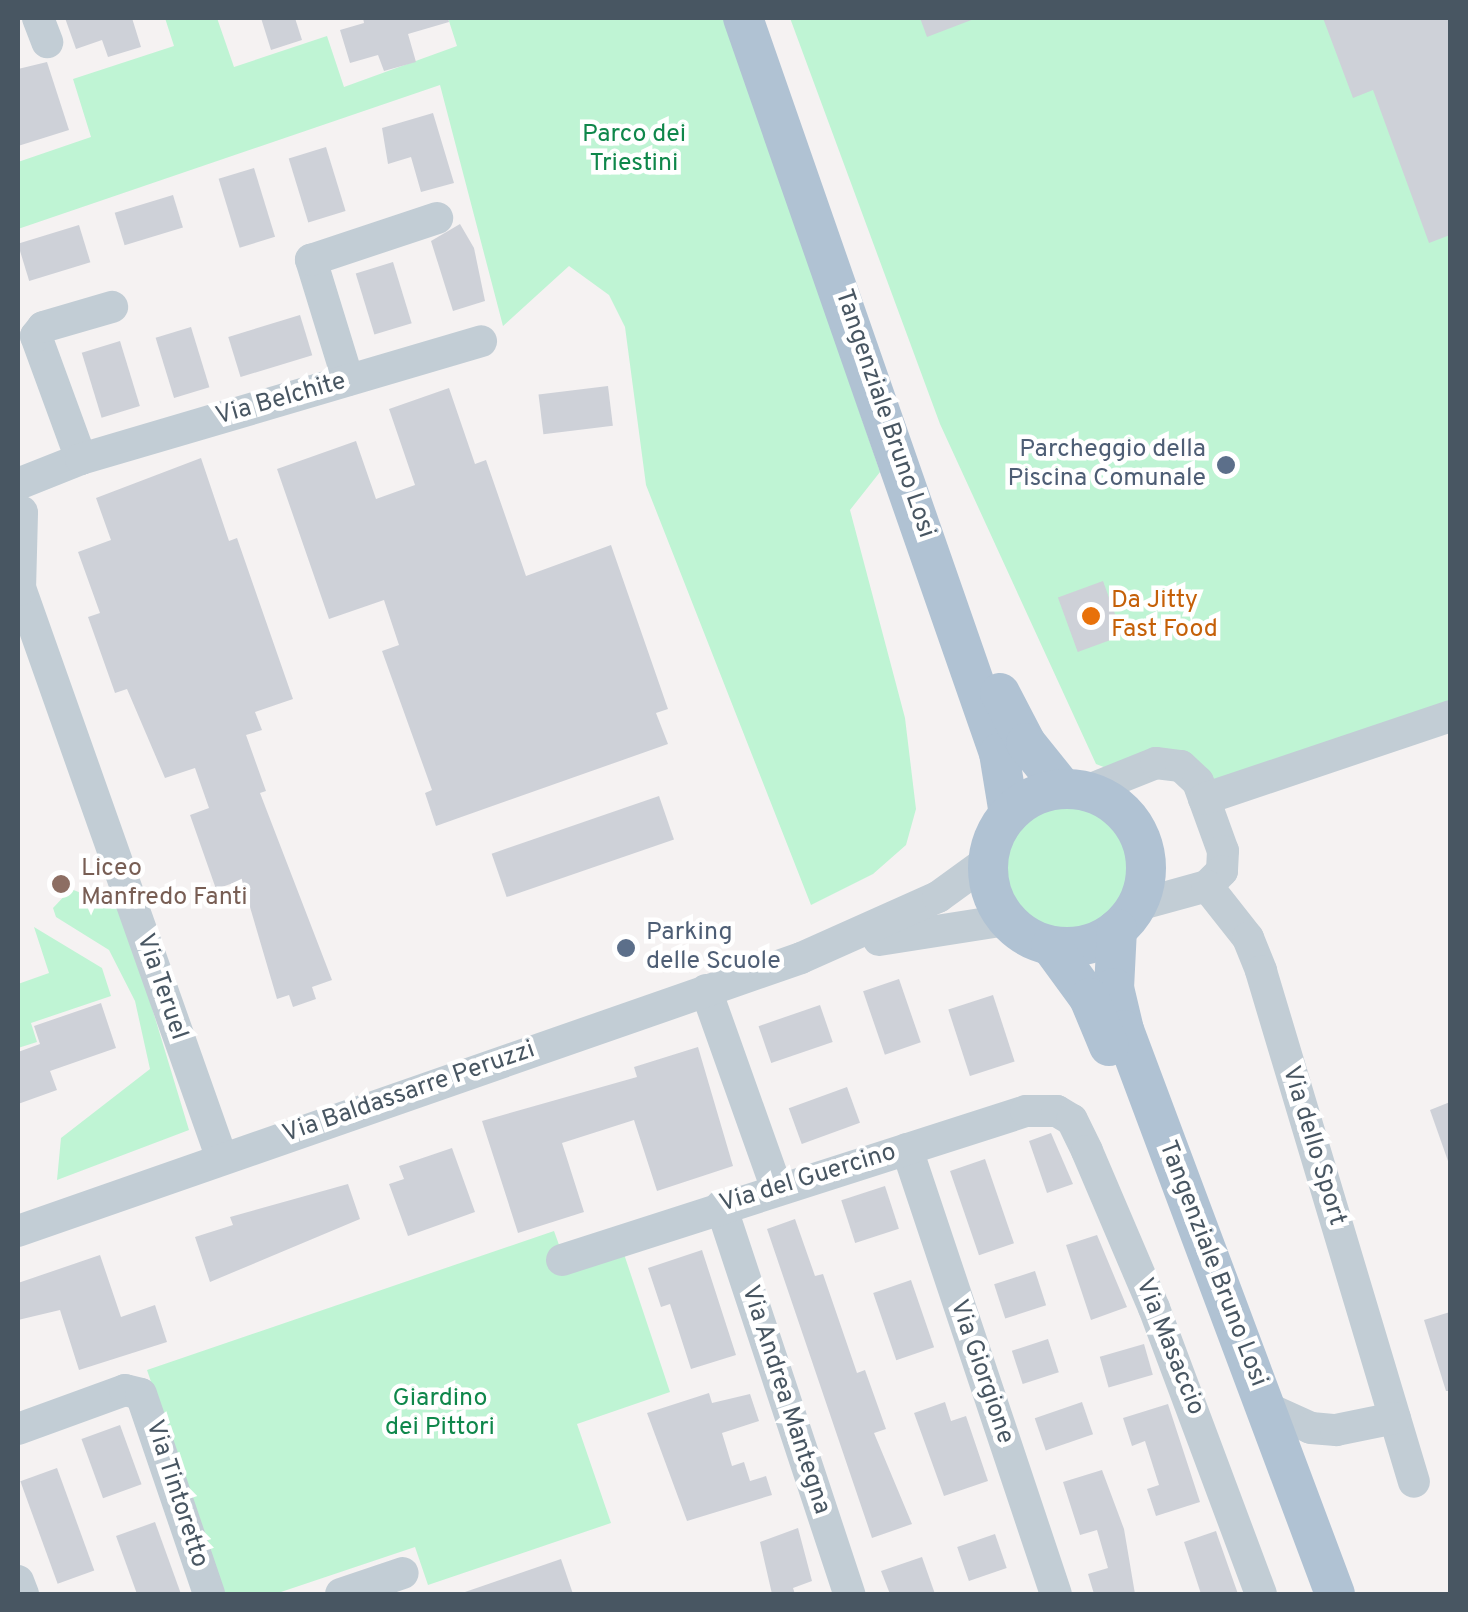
<!DOCTYPE html>
<style>
body{margin:0}
#map{position:relative;width:1468px;height:1612px;overflow:hidden;background:#f5f2f2;font-family:Overpass,sans-serif}
div>[style]{position:absolute}
.green>*{inset:0;background:#bff4d4}
.round{border-radius:50%}
.building>*{inset:0;background:#ced1d8;transform-origin:0 0}
.minor>*{height:32px;margin:-16px;padding:0 16px;transform-origin:16px;border-radius:16px;background:#c2cdd5}
.major>*{height:40px;margin:-20px;padding:0 20px;transform-origin:20px;border-radius:20px;background:#b0c2d3}
.major>.ring{margin:-20px;padding:0;box-sizing:content-box;background:none;border:40px solid #b0c2d3;border-radius:50%}
.dots>*{width:28px;height:28px;translate:-50% -50%;box-sizing:border-box;border:5px solid #fff;border-radius:50%}
span{translate:-50% -50%;white-space:nowrap;text-align:center;line-height:1.15;-webkit-text-stroke:9px #fff;paint-order:stroke}
.park-label{font-size:25px;color:#0f874b}
.street-label{font-size:25px;color:#485662}
.service-label{font-size:25px;color:#4e5e75}
.right{translate:-100% -50%;text-align:right}
.left{translate:0 -50%;text-align:left}
.food-label{font-size:25px;color:#c56008}
.education-label{font-size:25px;color:#785e54}
.frame{position:absolute;inset:0;border:20px solid #485662;pointer-events:none}
</style>
<div id="map">
<div class="green">
<div style="clip-path:polygon(165px 18px,217px 18px,234px 67px,327px 36px,344px 87px,457px 46px,448px 18px,725px 18px,880px 472px,850px 510px,905px 718px,916px 809px,906px 845px,873px 874px,811px 905px,646px 485px,625px 327px,609px 295px,569px 266px,503px 326px,440px 85px,18px 229px,18px 162px,91px 137px,73px 79px,174px 46px)"></div>
<div style="clip-path:polygon(790px 18px,1450px 18px,1450px 712px,1209px 789px,1178px 756px,1124px 775px,1096px 764px,940px 424px)"></div>
<div class="round" style="left:1003px;top:804px;width:128px;height:128px"></div>
<div style="clip-path:polygon(71px 889px,122px 909px,189px 1130px,57px 1180px,61px 1138px,150px 1069px,135px 1001px,109px 950px,56px 917px,53px 908px)"></div>
<div style="clip-path:polygon(34px 927px,102px 968px,111px 996px,31px 1023px,37px 1042px,18px 1048px,18px 984px,49px 973px)"></div>
<div style="clip-path:polygon(554px 1231px,567px 1267px,622px 1248px,670px 1392px,577px 1424px,611px 1523px,428px 1585px,415px 1547px,275px 1594px,223px 1594px,147px 1370px)"></div>
</div>
<div class="building">
<div style="clip-path:polygon(65px 18px,132px 18px,141px 47px,108px 57px,102px 40px,76px 49px)"></div>
<div style="clip-path:polygon(261px 18px,295px 18px,302px 40px,271px 50px)"></div>
<div style="clip-path:polygon(363px 18px,448px 18px,449px 22px,408px 34px,416px 62px,384px 71px,378px 55px,350px 63px,340px 30px,364px 23px)"></div>
<div style="clip-path:polygon(920px 18px,974px 18px,974px 19px,927px 37px)"></div>
<div style="clip-path:polygon(1323px 18px,1450px 18px,1450px 235px,1429px 243px,1373px 90px,1353px 98px)"></div>
<div style="clip-path:polygon(47px 62px,69px 130px,18px 146px,18px 69px)"></div>
<div style="clip-path:polygon(433px 113px,454px 183px,421px 192px,411px 157px,388px 164px,382px 128px)"></div>
<div style="left:326px;top:147px;width:67px;height:39px;rotate:73deg"></div>
<div style="left:254px;top:168px;width:72px;height:37px;rotate:73deg"></div>
<div style="left:173px;top:195px;width:34px;height:61px;rotate:73deg"></div>
<div style="clip-path:polygon(460px 224px,474px 248px,485px 301px,453px 311px,431px 241px)"></div>
<div style="left:79px;top:225px;width:39px;height:64px;rotate:73deg"></div>
<div style="left:393px;top:262px;width:64px;height:39px;rotate:73deg"></div>
<div style="left:300px;top:315px;width:42px;height:75px;rotate:73deg"></div>
<div style="left:191px;top:327px;width:63px;height:37px;rotate:73deg"></div>
<div style="left:120px;top:341px;width:68px;height:40px;rotate:73deg"></div>
<div style="left:608px;top:386px;width:40px;height:70px;rotate:83deg"></div>
<div style="clip-path:polygon(449px 388px,475px 464px,486px 460px,526px 576px,611px 545px,668px 709px,656px 713px,668px 744px,436px 826px,425px 793px,432px 790px,382px 651px,399px 645px,384px 600px,329px 619px,277px 469px,356px 441px,376px 499px,415px 485px,389px 409px)"></div>
<div style="clip-path:polygon(201px 458px,229px 541px,237px 538px,293px 699px,255px 712px,262px 730px,246px 735px,266px 791px,260px 793px,332px 980px,312px 987px,316px 999px,293px 1007px,289px 995px,277px 999px,242px 880px,216px 889px,190px 815px,209px 808px,195px 768px,165px 778px,127px 689px,115px 693px,88px 617px,100px 613px,78px 552px,111px 540px,96px 498px)"></div>
<div style="left:1103px;top:581px;width:58px;height:48px;rotate:70deg"></div>
<div style="left:659px;top:796px;width:46px;height:177px;rotate:71deg"></div>
<div style="left:899px;top:979px;width:67px;height:38px;rotate:71deg"></div>
<div style="left:993px;top:995px;width:70px;height:47px;rotate:72deg"></div>
<div style="clip-path:polygon(101px 1003px,116px 1048px,50px 1071px,57px 1090px,18px 1104px,18px 1052px,40px 1044px,34px 1026px)"></div>
<div style="left:820px;top:1005px;width:39px;height:65px;rotate:71deg"></div>
<div style="clip-path:polygon(698px 1047px,733px 1166px,657px 1191px,634px 1120px,562px 1143px,584px 1212px,518px 1233px,482px 1121px,637px 1077px,634px 1067px)"></div>
<div style="left:847px;top:1087px;width:38px;height:62px;rotate:70deg"></div>
<div style="clip-path:polygon(1450px 1102px,1450px 1161px,1448px 1161px,1430px 1110px)"></div>
<div style="clip-path:polygon(1051px 1133px,1073px 1184px,1047px 1193px,1029px 1141px)"></div>
<div style="clip-path:polygon(452px 1148px,475px 1212px,408px 1236px,389px 1184px,404px 1179px,399px 1166px)"></div>
<div style="left:985px;top:1159px;width:89px;height:37px;rotate:71deg"></div>
<div style="clip-path:polygon(348px 1184px,360px 1219px,210px 1282px,195px 1237px,233px 1225px,230px 1217px)"></div>
<div style="left:885px;top:1186px;width:45px;height:46px;rotate:72deg"></div>
<div style="clip-path:polygon(795px 1219px,815px 1276px,823px 1274px,857px 1373px,865px 1370px,886px 1429px,874px 1433px,912px 1524px,872px 1538px,767px 1229px)"></div>
<div style="clip-path:polygon(1097px 1235px,1127px 1307px,1091px 1320px,1066px 1245px)"></div>
<div style="clip-path:polygon(702px 1250px,736px 1355px,691px 1369px,670px 1304px,661px 1307px,648px 1268px)"></div>
<div style="clip-path:polygon(100px 1255px,121px 1317px,155px 1305px,167px 1342px,79px 1370px,60px 1310px,18px 1320px,18px 1283px)"></div>
<div style="left:1035px;top:1271px;width:36px;height:43px;rotate:72deg"></div>
<div style="left:911px;top:1280px;width:71px;height:40px;rotate:71deg"></div>
<div style="clip-path:polygon(1450px 1312px,1450px 1391px,1446px 1391px,1424px 1320px)"></div>
<div style="left:1048px;top:1339px;width:35px;height:38px;rotate:72deg"></div>
<div style="left:1144px;top:1344px;width:32px;height:46px;rotate:74deg"></div>
<div style="clip-path:polygon(709px 1393px,712px 1403px,750px 1394px,759px 1421px,722px 1433px,732px 1466px,744px 1462px,750px 1481px,766px 1476px,772px 1495px,687px 1521px,647px 1413px)"></div>
<div style="clip-path:polygon(945px 1402px,951px 1421px,966px 1416px,988px 1481px,944px 1496px,914px 1413px)"></div>
<div style="left:1082px;top:1402px;width:34px;height:50px;rotate:71deg"></div>
<div style="clip-path:polygon(1168px 1404px,1200px 1502px,1156px 1516px,1147px 1489px,1159px 1485px,1145px 1441px,1132px 1446px,1123px 1418px)"></div>
<div style="left:120px;top:1425px;width:63px;height:41px;rotate:70deg"></div>
<div style="left:57px;top:1468px;width:109px;height:39px;rotate:70deg"></div>
<div style="clip-path:polygon(1102px 1470px,1124px 1529px,1135px 1594px,1094px 1594px,1088px 1574px,1108px 1568px,1097px 1530px,1080px 1535px,1063px 1482px)"></div>
<div style="clip-path:polygon(155px 1522px,181px 1594px,137px 1594px,116px 1536px)"></div>
<div style="clip-path:polygon(798px 1528px,812px 1581px,793px 1588px,795px 1594px,772px 1594px,760px 1542px)"></div>
<div style="clip-path:polygon(1216px 1531px,1219px 1540px,1238px 1594px,1201px 1594px,1184px 1542px)"></div>
<div style="left:995px;top:1534px;width:36px;height:40px;rotate:71deg"></div>
<div style="clip-path:polygon(922px 1557px,935px 1594px,890px 1594px,881px 1571px)"></div>
<div style="clip-path:polygon(561px 1559px,573px 1594px,465px 1594px,465px 1592px)"></div>
</div>
<div class="minor">
<div style="left:38px;top:18px;width:26px;rotate:69deg"></div>
<div style="left:348px;top:380px;width:126px;rotate:-107.1deg"></div>
<div style="left:311px;top:260px;width:133px;rotate:-18.4deg"></div>
<div style="left:81px;top:459px;width:131px;rotate:-110.1deg"></div>
<div style="left:36px;top:336px;width:11px;rotate:-52deg"></div>
<div style="left:43px;top:327px;width:72px;rotate:-16.2deg"></div>
<div style="left:18px;top:484px;width:68px;rotate:-21.6deg"></div>
<div style="left:81px;top:459px;width:417px;rotate:-16.4deg"></div>
<div style="left:18px;top:582px;width:612px;rotate:70.53deg"></div>
<div style="left:20px;top:590px;width:78px;rotate:-88.5deg"></div>
<div style="left:1086px;top:791px;width:75px;rotate:-21.8deg"></div>
<div style="left:1156px;top:763px;width:25px;rotate:7deg"></div>
<div style="left:1181px;top:766px;width:23px;rotate:43deg"></div>
<div style="left:1198px;top:782px;width:73px;rotate:70.1deg"></div>
<div style="left:1223px;top:851px;width:20px;rotate:93deg"></div>
<div style="left:1222px;top:871px;width:21px;rotate:135deg"></div>
<div style="left:1207px;top:886px;width:72px;rotate:164.6deg"></div>
<div style="left:1204px;top:799px;width:260px;rotate:-18.6deg"></div>
<div style="left:1207px;top:886px;width:66px;rotate:51.7deg"></div>
<div style="left:1248px;top:938px;width:35px;rotate:68deg"></div>
<div style="left:1261px;top:971px;width:533px;rotate:73.33deg"></div>
<div style="left:879px;top:940px;width:129px;rotate:-8.9deg"></div>
<div style="left:706px;top:990px;width:211px;rotate:70.4deg"></div>
<div style="left:907px;top:1149px;width:469px;rotate:71.5deg"></div>
<div style="left:721px;top:1206px;width:409px;rotate:71.7deg"></div>
<div style="left:18px;top:1231px;width:829px;rotate:-19.22deg"></div>
<div style="left:801px;top:958px;width:150px;rotate:-24deg"></div>
<div style="left:938px;top:897px;width:63px;rotate:-36deg"></div>
<div style="left:562px;top:1260px;width:487px;rotate:-17.8deg"></div>
<div style="left:1026px;top:1111px;width:31px"></div>
<div style="left:1057px;top:1111px;width:17px;rotate:31deg"></div>
<div style="left:1072px;top:1120px;width:34px;rotate:64deg"></div>
<div style="left:1087px;top:1151px;width:171px;rotate:66.9deg"></div>
<div style="left:1154px;top:1308px;width:305px;rotate:69.5deg"></div>
<div style="left:1267px;top:1408px;width:48px;rotate:24.4deg"></div>
<div style="left:1311px;top:1428px;width:25px;rotate:5deg"></div>
<div style="left:1336px;top:1430px;width:60px;rotate:-11.5deg"></div>
<div style="left:18px;top:1429px;width:114px;rotate:-20deg"></div>
<div style="left:125px;top:1390px;width:16px;rotate:14deg"></div>
<div style="left:141px;top:1394px;width:211px;rotate:71.2deg"></div>
<div style="left:18px;top:1581px;width:14px;rotate:69deg"></div>
<div style="left:341px;top:1594px;width:65px;rotate:-18.7deg"></div>
</div>
<div class="major">
<div style="left:743px;top:18px;width:778px;rotate:70.8deg"></div>
<div style="left:999px;top:753px;width:62px;rotate:80.7deg"></div>
<div style="left:1000px;top:693px;width:56px;rotate:62.5deg"></div>
<div style="left:1026px;top:743px;width:59px;rotate:51.2deg"></div>
<div class="ring" style="left:988px;top:789px;width:118px;height:118px"></div>
<div style="left:1117px;top:929px;width:59px;rotate:92.9deg"></div>
<div style="left:1114px;top:988px;width:43px;rotate:76.6deg"></div>
<div style="left:1124px;top:1030px;width:602px;rotate:69.49deg"></div>
<div style="left:1051px;top:946px;width:64px;rotate:53.8deg"></div>
<div style="left:1089px;top:998px;width:52px;rotate:67.4deg"></div>
</div>
<div class="dots">
<div style="left:1226px;top:465px;background:#5c6f8a"></div>
<div style="left:1091px;top:616px;background:#e8710a"></div>
<div style="left:61px;top:884px;background:#8d6e63"></div>
<div style="left:626px;top:948px;background:#5c6f8a"></div>
</div>
<div class="park-label">
<span style="left:634px;top:150px">Parco dei<br>Triestini</span>
<span style="left:440px;top:1414px">Giardino<br>dei Pittori</span>
</div>
<div class="street-label">
<span style="left:281px;top:400px;rotate:-16deg">Via Belchite</span>
<span style="left:884px;top:414px;rotate:71deg">Tangenziale Bruno Losi</span>
<span style="left:161px;top:987px;rotate:71deg">Via Teruel</span>
<span style="left:409px;top:1093px;rotate:-19deg">Via Baldassarre Peruzzi</span>
<span style="left:1313px;top:1146px;rotate:73deg">Via dello Sport</span>
<span style="left:808px;top:1179px;rotate:-17deg">Via del Guercino</span>
<span style="left:1212px;top:1264px;rotate:69deg">Tangenziale Bruno Losi</span>
<span style="left:1169px;top:1347px;rotate:68deg">Via Masaccio</span>
<span style="left:981px;top:1372px;rotate:71deg">Via Giorgione</span>
<span style="left:785px;top:1400px;rotate:72deg">Via Andrea Mantegna</span>
<span style="left:176px;top:1494px;rotate:72deg">Via Tintoretto</span>
</div>
<div class="service-label">
<span class="right" style="left:1206px;top:465px">Parcheggio della<br>Piscina Comunale</span>
<span class="left" style="left:646px;top:948px">Parking<br>delle Scuole</span>
</div>
<div class="food-label">
<span class="left" style="left:1111px;top:616px">Da Jitty<br>Fast Food</span>
</div>
<div class="education-label">
<span class="left" style="left:81px;top:884px">Liceo<br>Manfredo Fanti</span>
</div>
<div class="frame"></div>
</div>
